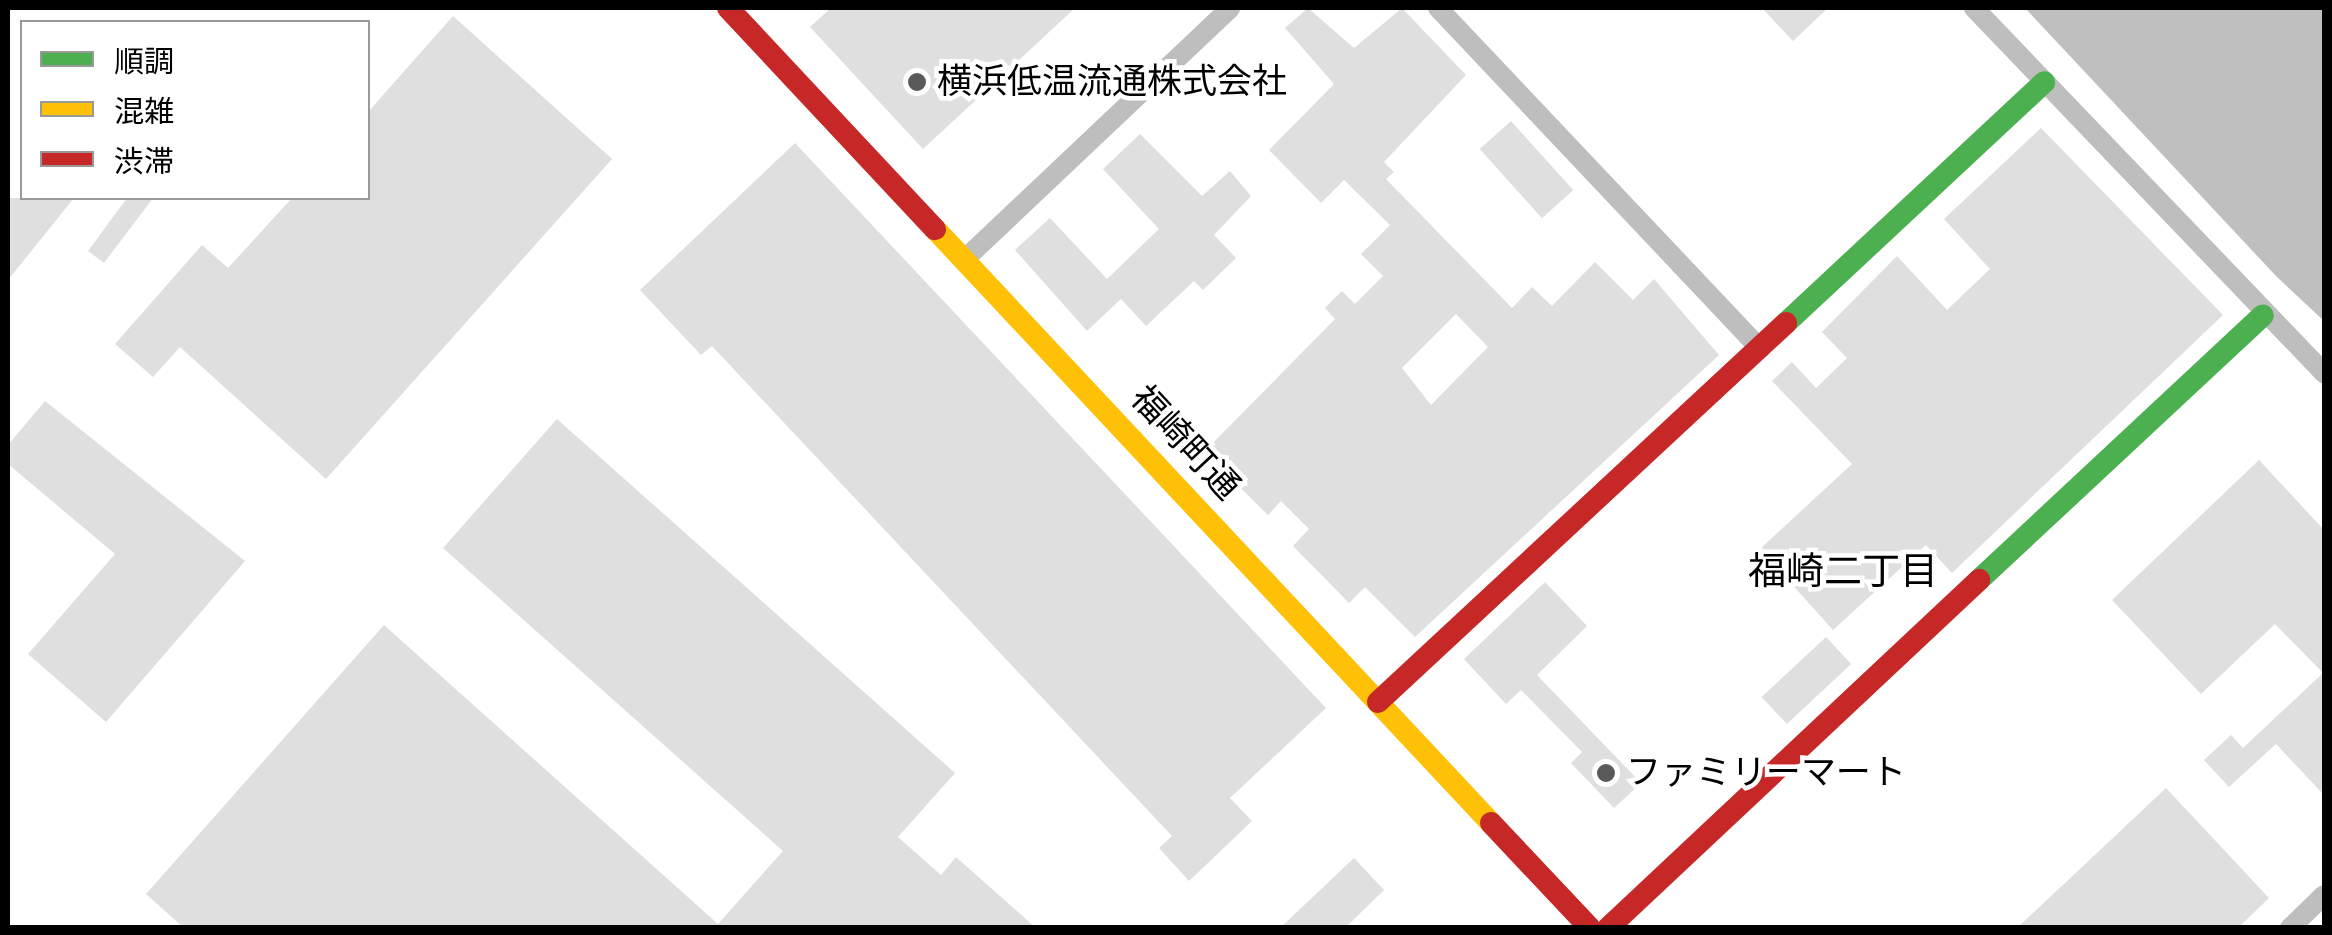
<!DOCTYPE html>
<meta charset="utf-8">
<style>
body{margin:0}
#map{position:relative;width:2332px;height:935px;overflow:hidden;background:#fff;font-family:Roboto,"Noto Sans JP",sans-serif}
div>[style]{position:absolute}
.water>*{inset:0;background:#bfbfbf}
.building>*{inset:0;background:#dfdfdf;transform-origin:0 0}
.street>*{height:20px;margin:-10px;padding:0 10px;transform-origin:10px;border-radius:10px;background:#bebebe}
.fast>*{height:22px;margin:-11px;padding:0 11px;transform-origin:11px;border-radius:11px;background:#4caf50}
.slow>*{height:22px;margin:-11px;padding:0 11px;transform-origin:11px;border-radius:11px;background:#ffc107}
.jam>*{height:22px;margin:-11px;padding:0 11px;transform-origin:11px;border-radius:11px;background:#c62828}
.dots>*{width:28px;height:28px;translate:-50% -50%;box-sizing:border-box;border:5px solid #fff;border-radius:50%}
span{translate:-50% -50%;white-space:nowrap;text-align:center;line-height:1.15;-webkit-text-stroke:9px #fff;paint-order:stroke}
.poi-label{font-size:35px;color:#000}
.left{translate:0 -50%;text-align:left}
.street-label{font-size:35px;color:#000}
.neighbourhood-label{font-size:38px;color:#000}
.frame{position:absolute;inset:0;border:10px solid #000;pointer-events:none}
.legend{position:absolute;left:20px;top:20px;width:350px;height:180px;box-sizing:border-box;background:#fff;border:2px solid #999;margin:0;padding:12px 18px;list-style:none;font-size:30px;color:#000}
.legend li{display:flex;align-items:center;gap:20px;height:50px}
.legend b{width:50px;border:2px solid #999}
</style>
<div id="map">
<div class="water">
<div style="clip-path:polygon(2025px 8px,2324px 8px,2324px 321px,2277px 277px)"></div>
</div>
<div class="building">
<div style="clip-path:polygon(831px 8px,1075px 8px,923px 149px,810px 27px)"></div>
<div style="clip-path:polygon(evenodd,1308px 8px,1354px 48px,1402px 8px,1466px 75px,1384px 162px,1394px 172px,1386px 179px,1512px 308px,1532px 287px,1552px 306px,1595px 262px,1633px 300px,1654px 279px,1719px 355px,1415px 637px,1365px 587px,1349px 603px,1293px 546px,1309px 529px,1281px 501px,1268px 515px,1204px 452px,1335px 319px,1325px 308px,1342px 291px,1355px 304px,1383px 276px,1361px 254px,1390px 225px,1344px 180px,1321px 203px,1269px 150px,1334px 84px,1285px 28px,1308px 8px,1456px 314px,1488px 347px,1431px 405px,1402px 368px,1456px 314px)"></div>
<div style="clip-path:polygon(1762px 8px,1828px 8px,1793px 41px)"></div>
<div style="clip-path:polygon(453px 16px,612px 159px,326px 479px,180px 347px,153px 377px,115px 344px,202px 245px,228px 268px,292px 198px,368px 198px,368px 112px)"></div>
<div style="left:1511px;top:121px;width:93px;height:42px;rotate:48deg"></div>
<div style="clip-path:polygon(2041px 128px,2223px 315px,1952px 573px,1926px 545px,1833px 630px,1760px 549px,1852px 464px,1772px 381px,1792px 362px,1816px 388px,1847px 358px,1822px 332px,1897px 256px,1947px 310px,1990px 269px,1944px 219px)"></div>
<div style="clip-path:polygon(1140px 134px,1202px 196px,1230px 171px,1251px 196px,1214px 235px,1236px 258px,1203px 290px,1194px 281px,1146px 326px,1121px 299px,1087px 331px,1015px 250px,1050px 218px,1107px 279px,1159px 229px,1103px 169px)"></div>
<div style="clip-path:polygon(795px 143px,1326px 708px,1230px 798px,1252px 821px,1189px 881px,1159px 848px,1172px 836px,712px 346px,701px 355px,640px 290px)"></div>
<div style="clip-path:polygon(8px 198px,74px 198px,8px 280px)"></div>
<div style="clip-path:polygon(127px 198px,153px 198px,104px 263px,88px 251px)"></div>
<div style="clip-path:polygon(45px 401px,245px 561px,106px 722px,28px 654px,115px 554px,8px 464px,8px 445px)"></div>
<div style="clip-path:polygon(557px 419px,955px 773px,898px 837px,941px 875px,956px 857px,1036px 928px,184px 928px,146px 894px,384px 625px,718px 924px,783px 851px,443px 548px)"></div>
<div style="clip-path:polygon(2259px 460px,2324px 530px,2324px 795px,2276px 744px,2229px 787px,2204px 760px,2231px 735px,2243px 748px,2323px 673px,2275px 624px,2201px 694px,2112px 600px)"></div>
<div style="clip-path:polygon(1545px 582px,1587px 626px,1537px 675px,1641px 783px,1614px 808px,1571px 763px,1582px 752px,1521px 690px,1506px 704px,1464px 659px)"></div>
<div style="left:1826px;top:637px;width:37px;height:88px;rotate:47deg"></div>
<div style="clip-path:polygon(2166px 788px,2269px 898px,2238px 928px,2017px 928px)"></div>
<div style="clip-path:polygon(1354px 858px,1384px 890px,1345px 928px,1280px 928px)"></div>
</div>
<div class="street">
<div style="left:1438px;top:8px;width:469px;rotate:46.6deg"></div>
<div style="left:1974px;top:8px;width:506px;rotate:46.2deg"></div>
<div style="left:965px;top:259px;width:365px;rotate:-43.4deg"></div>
<div style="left:2290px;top:928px;width:47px;rotate:-44.1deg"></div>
</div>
<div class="fast">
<div style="left:1786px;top:323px;width:353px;rotate:-43deg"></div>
<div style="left:1979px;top:580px;width:388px;rotate:-43deg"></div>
</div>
<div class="slow">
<div style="left:935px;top:229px;width:814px;rotate:46.89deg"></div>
</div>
<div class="jam">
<div style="left:728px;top:8px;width:303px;rotate:46.9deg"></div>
<div style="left:1378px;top:702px;width:557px;rotate:-42.89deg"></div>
<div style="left:1491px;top:823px;width:144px;rotate:46.7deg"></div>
<div style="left:1608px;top:928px;width:509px;rotate:-43.17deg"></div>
</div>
<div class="dots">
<div style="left:917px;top:82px;background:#595959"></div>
<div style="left:1606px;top:773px;background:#595959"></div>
</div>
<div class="poi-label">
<span class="left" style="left:937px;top:82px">横浜低温流通株式会社</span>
<span class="left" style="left:1626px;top:773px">ファミリーマート</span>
</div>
<div class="street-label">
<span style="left:1185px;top:443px;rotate:47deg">福崎町通</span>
</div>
<div class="neighbourhood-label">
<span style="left:1843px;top:572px">福崎二丁目</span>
</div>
<div class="frame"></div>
<ul class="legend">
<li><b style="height:12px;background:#4caf50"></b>順調</li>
<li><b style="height:12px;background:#ffc107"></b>混雑</li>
<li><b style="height:12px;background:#c62828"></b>渋滞</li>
</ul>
</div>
